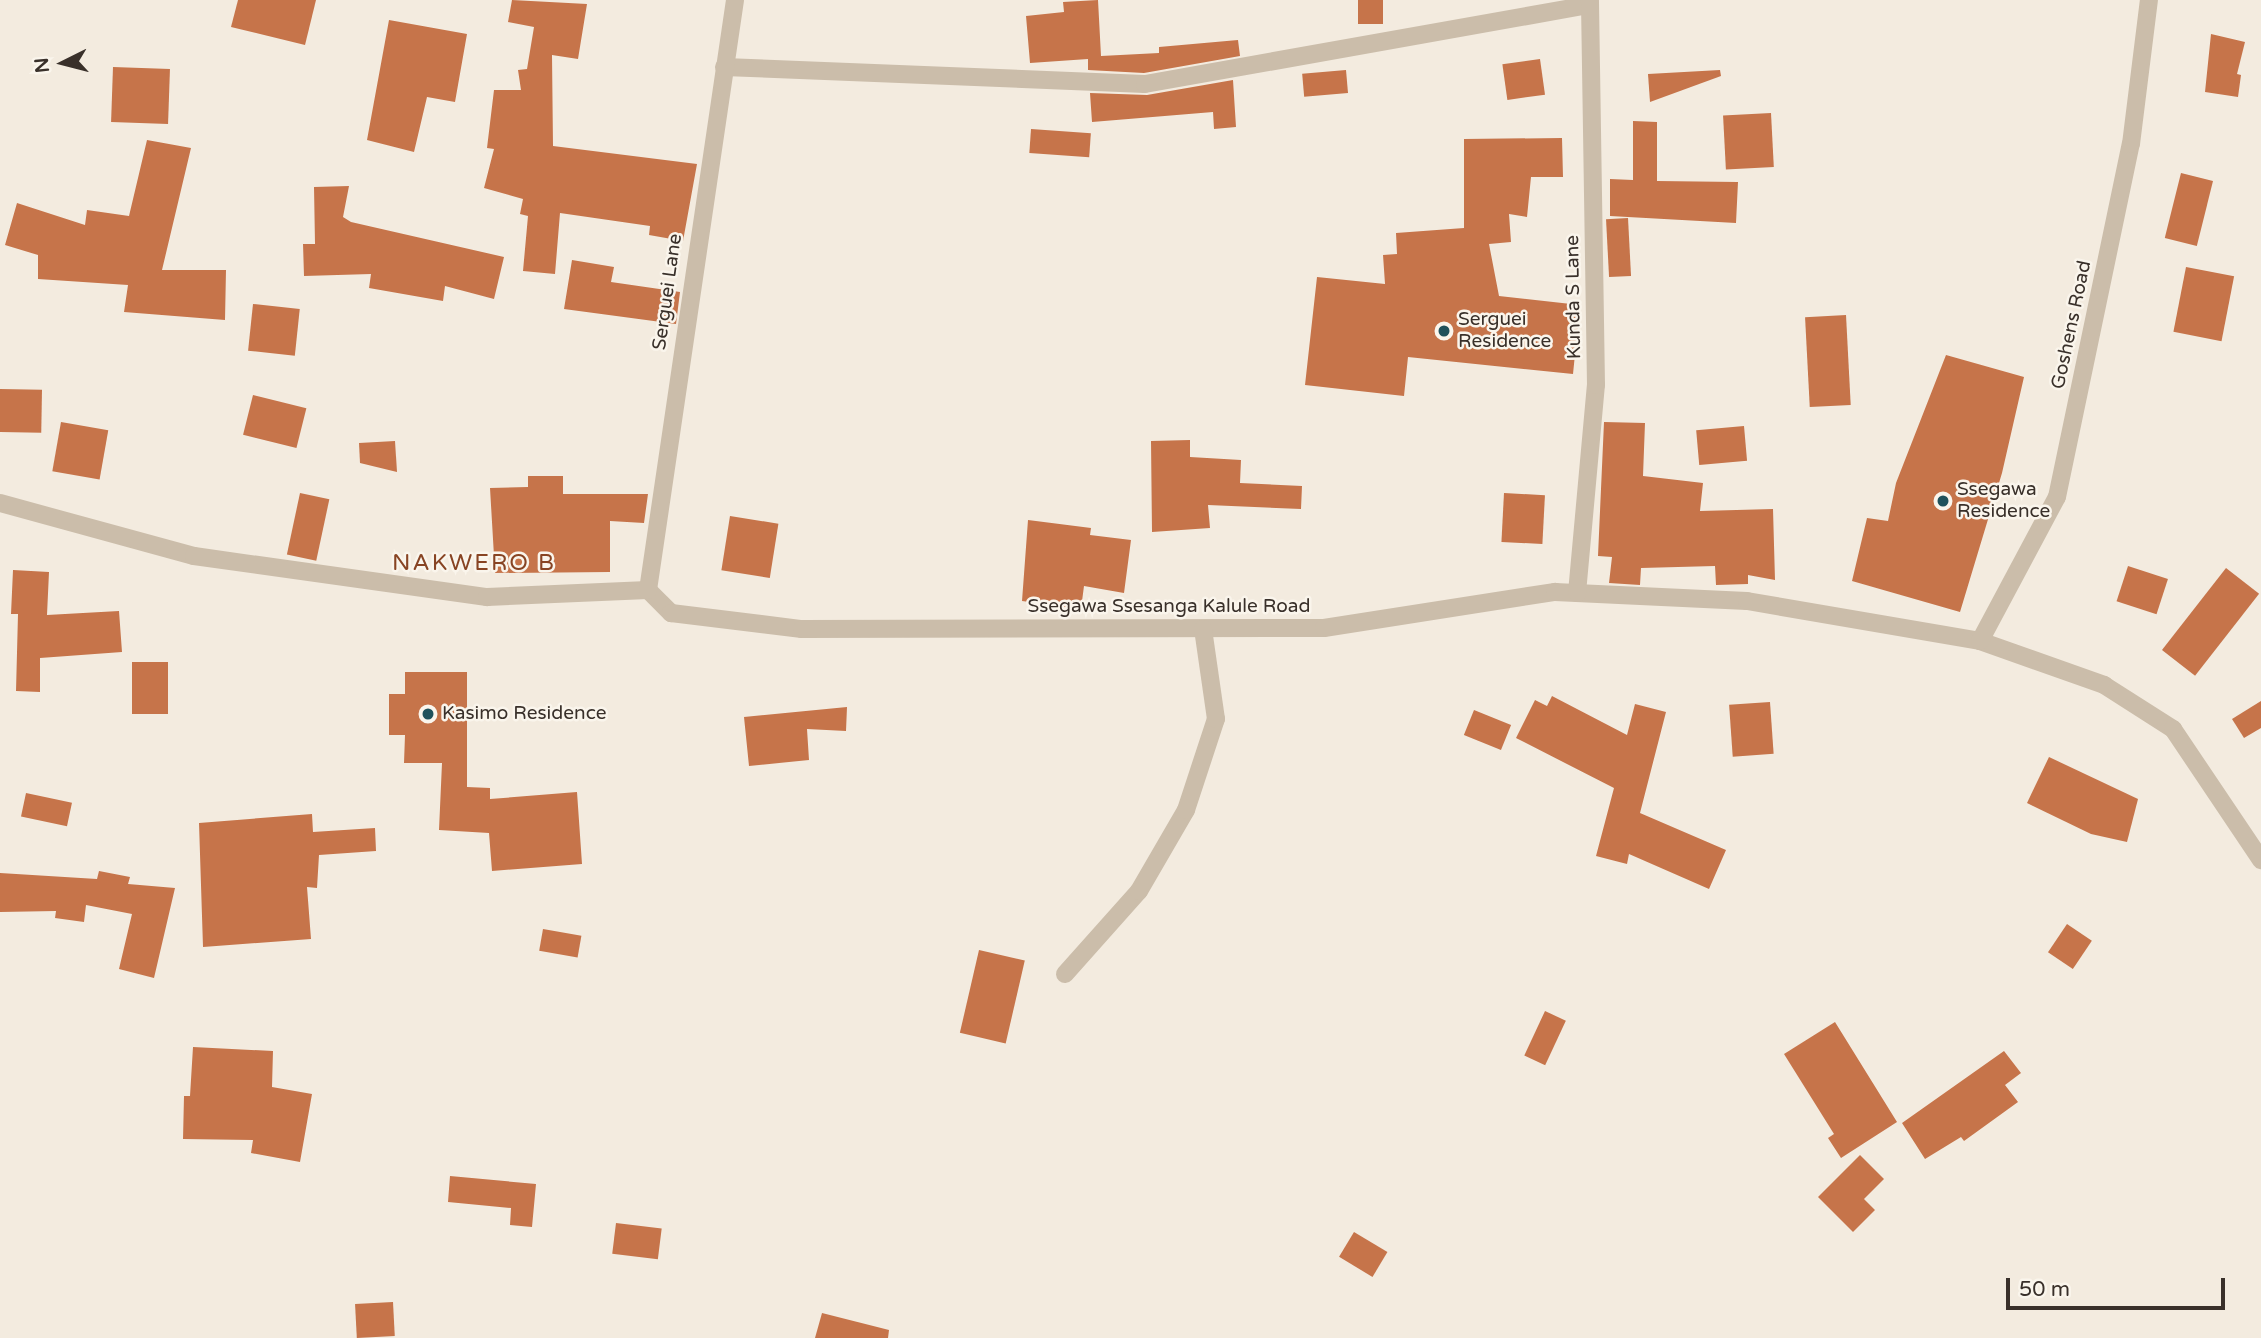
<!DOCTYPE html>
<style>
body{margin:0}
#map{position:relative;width:2261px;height:1338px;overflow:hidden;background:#f3ebdf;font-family:"Varela Round",sans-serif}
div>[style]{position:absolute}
.building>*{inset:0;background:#c6744a;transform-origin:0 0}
.minor>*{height:18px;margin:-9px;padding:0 9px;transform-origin:9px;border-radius:9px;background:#cbbdaa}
.dots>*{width:19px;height:19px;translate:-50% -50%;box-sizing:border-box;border:4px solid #faf5ec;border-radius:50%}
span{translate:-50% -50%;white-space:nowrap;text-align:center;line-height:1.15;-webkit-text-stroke:5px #faf5ec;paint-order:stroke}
.street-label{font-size:19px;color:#39302a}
.poi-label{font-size:19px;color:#39302a}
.left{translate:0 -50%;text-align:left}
.quarter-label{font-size:23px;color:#884423;letter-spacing:2px}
.north{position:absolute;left:28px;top:28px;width:70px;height:70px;-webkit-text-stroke:5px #faf5ec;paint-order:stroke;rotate:264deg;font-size:19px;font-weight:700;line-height:28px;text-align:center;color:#39302a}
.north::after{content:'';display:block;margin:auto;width:24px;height:32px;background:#39302a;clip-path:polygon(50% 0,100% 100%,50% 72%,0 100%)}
.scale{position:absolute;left:2006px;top:1278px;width:219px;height:32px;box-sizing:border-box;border:4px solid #39302a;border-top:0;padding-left:9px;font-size:21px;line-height:24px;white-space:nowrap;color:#39302a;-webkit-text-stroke:5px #faf5ec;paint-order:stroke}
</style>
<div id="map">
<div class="building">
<div style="clip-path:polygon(238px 0,316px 0,305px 45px,231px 27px)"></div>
<div style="clip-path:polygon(512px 0,587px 4px,578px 59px,552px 55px,553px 146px,697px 164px,683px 241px,649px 235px,650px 226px,560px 213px,555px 274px,523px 271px,528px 216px,520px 214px,523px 199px,484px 188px,494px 149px,487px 148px,494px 90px,521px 90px,518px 70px,527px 69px,534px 27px,508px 22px)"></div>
<div style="clip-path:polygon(1098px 0,1101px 56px,1159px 53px,1159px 47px,1238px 40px,1240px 56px,1144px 73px,1088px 70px,1088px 59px,1030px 63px,1026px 16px,1064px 12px,1063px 2px)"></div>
<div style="left:1358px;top:0;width:25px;height:24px"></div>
<div style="clip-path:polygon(389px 20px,467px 34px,455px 102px,427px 97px,414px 152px,367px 140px)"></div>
<div style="clip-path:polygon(2211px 34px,2245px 42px,2237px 74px,2241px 75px,2238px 97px,2205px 92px)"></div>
<div style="left:1540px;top:59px;width:36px;height:38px;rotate:82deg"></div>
<div style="left:113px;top:67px;width:57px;height:55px;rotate:2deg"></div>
<div style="left:1346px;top:70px;width:23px;height:44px;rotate:85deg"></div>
<div style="clip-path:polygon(1720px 70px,1721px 76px,1650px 102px,1648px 74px)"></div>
<div style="clip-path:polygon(1233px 80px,1236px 127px,1214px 129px,1213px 112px,1092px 122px,1090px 93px,1147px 95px)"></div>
<div style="left:1771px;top:113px;width:54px;height:48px;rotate:87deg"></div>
<div style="clip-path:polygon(1633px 121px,1657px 122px,1657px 181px,1738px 182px,1736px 223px,1610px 216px,1610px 179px,1633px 180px)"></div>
<div style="left:1031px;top:129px;width:60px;height:24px;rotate:4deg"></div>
<div style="clip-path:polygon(1562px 138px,1563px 177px,1531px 177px,1527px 217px,1509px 214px,1511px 242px,1489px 244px,1499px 296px,1580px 305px,1573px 374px,1408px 357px,1404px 396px,1305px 385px,1317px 277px,1385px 284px,1383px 255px,1397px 254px,1396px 233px,1464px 228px,1464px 139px)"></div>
<div style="clip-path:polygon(147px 140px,191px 148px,162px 270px,226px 270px,225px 320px,124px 312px,128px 285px,38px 279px,38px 255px,5px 245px,17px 203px,85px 225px,87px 210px,129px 216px)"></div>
<div style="left:2181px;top:173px;width:33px;height:67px;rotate:14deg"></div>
<div style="clip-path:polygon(349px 186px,343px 217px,351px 222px,504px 257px,494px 299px,445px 286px,443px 301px,369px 288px,371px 274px,304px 276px,303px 244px,315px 244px,314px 187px)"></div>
<div style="left:1628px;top:218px;width:58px;height:22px;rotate:87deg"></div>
<div style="clip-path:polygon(572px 260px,614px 267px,611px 282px,680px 292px,676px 324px,564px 309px)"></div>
<div style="left:2186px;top:267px;width:49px;height:66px;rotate:11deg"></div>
<div style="left:253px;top:304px;width:47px;height:47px;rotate:6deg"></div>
<div style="left:1846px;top:315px;width:90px;height:41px;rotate:87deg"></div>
<div style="clip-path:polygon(1946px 355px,2024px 377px,2002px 473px,1960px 612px,1852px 581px,1867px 518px,1888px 521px,1896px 483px)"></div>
<div style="left:0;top:389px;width:42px;height:43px;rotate:1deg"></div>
<div style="left:253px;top:395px;width:55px;height:41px;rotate:14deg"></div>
<div style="left:61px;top:422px;width:48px;height:50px;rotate:10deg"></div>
<div style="clip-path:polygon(1604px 422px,1645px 423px,1643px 476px,1703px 483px,1700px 511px,1773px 509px,1775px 580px,1748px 575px,1748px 584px,1716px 585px,1715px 566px,1641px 568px,1640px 585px,1609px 583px,1612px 557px,1598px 556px)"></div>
<div style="left:1744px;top:426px;width:35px;height:48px;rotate:85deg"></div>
<div style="clip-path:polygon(1190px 440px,1190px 457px,1241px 460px,1240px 483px,1302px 486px,1301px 509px,1208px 505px,1210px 528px,1152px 532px,1151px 441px)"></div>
<div style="clip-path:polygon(395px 441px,397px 472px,360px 463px,359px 443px)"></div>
<div style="clip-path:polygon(528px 476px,563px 476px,563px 494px,648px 494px,644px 523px,610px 521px,610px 572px,495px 573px,490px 488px,528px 487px)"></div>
<div style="left:300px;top:493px;width:30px;height:63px;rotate:12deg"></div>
<div style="left:1504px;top:493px;width:41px;height:49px;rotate:3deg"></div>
<div style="left:730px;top:516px;width:49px;height:55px;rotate:9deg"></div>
<div style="clip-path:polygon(1028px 520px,1091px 528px,1090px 535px,1131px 540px,1124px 593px,1084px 586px,1081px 609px,1022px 601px)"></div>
<div style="left:2128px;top:566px;width:42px;height:37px;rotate:18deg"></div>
<div style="left:2226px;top:568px;width:42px;height:104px;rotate:38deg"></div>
<div style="clip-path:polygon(13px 570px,49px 572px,47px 615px,119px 611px,122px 652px,40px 658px,40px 692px,16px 691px,18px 614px,11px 614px)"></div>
<div style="left:132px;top:662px;width:36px;height:52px"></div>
<div style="clip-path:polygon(405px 672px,467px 672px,467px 787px,490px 788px,490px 799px,577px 792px,582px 864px,492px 871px,489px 833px,439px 830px,442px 763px,404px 763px,405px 735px,389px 735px,389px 694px,405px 694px)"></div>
<div style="clip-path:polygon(1552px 696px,1627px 735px,1635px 704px,1666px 712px,1640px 813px,1726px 850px,1709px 889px,1629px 854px,1627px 864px,1596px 856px,1614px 788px,1516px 738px,1535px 700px,1547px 706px)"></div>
<div style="clip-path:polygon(2261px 701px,2261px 728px,2244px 738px,2232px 719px)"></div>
<div style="left:1770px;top:702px;width:52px;height:41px;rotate:86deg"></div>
<div style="clip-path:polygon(847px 707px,846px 731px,807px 729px,809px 760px,749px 766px,744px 717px)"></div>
<div style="left:1474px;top:710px;width:40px;height:27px;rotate:22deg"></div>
<div style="clip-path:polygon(2049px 757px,2138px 799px,2127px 842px,2091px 834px,2027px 803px)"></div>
<div style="left:26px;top:793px;width:47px;height:24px;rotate:12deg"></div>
<div style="clip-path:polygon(312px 814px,313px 832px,375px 828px,376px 851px,319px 855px,317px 888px,307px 887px,311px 939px,203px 947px,199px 823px)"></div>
<div style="clip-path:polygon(99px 871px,130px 877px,128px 884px,175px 888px,154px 978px,119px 969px,132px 914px,86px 905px,84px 922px,55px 918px,56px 911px,0 912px,0 873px,97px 879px)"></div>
<div style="left:2067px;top:924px;width:30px;height:34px;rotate:34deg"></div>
<div style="left:543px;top:929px;width:39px;height:22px;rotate:10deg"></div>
<div style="left:979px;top:950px;width:47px;height:85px;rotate:13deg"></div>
<div style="left:1545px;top:1011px;width:23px;height:49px;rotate:25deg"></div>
<div style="clip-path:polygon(1835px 1022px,1897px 1122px,1841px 1158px,1828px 1138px,1834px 1134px,1784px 1054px)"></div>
<div style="clip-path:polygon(193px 1047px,273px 1051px,272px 1087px,312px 1094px,300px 1162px,251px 1153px,253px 1140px,183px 1139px,184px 1096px,190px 1096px)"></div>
<div style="clip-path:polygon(2004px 1051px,2021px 1073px,2005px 1085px,2018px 1102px,1964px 1141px,1961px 1137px,1925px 1159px,1902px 1123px)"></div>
<div style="clip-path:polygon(1860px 1155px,1884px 1179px,1864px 1199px,1875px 1210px,1853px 1232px,1818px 1197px)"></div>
<div style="clip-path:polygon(450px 1176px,536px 1184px,532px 1227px,510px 1225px,511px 1208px,448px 1202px)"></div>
<div style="left:616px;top:1223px;width:46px;height:31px;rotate:7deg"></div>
<div style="left:1354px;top:1232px;width:39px;height:29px;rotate:31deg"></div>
<div style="left:393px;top:1302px;width:34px;height:38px;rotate:87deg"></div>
<div style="clip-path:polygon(822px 1313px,889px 1330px,888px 1338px,815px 1338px)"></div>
</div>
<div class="minor">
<div style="left:724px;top:67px;width:421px;rotate:2.3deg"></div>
<div style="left:1145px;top:84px;width:452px;rotate:-10.1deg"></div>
<div style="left:0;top:503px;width:201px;rotate:15.3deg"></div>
<div style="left:194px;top:556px;width:296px;rotate:8deg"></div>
<div style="left:487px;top:597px;width:161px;rotate:-2.5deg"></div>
<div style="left:648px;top:590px;width:33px;rotate:45deg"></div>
<div style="left:671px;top:613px;width:132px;rotate:7deg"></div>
<div style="left:802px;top:629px;width:522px;rotate:-0.11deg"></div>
<div style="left:1324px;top:628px;width:234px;rotate:-8.9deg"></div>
<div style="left:1555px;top:592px;width:192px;rotate:2.7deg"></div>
<div style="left:1747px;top:601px;width:236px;rotate:9.7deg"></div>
<div style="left:1980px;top:641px;width:132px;rotate:19.5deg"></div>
<div style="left:2104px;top:685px;width:82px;rotate:32.5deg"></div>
<div style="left:2173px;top:729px;width:158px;rotate:56.1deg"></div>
<div style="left:648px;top:590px;width:596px;rotate:-81.61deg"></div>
<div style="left:1577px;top:593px;width:209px;rotate:-84.8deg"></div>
<div style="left:1596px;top:385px;width:385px;rotate:-90.9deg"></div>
<div style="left:1980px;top:641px;width:163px;rotate:-61.9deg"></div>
<div style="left:2057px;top:497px;width:361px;rotate:-78.2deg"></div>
<div style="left:2131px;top:144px;width:145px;rotate:-82.9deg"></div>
<div style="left:1065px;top:974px;width:111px;rotate:-48.3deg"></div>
<div style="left:1139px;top:891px;width:94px;rotate:-59.9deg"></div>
<div style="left:1186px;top:810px;width:96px;rotate:-71.8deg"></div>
<div style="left:1216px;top:719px;width:91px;rotate:-98.2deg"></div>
</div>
<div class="dots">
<div style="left:1444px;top:331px;background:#1f515b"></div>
<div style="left:1943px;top:501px;background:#1f515b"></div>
<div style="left:428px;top:714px;background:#1f515b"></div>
</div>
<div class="street-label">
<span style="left:668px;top:292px;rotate:-82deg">Serguei Lane</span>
<span style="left:1574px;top:297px;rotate:-91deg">Kunda S Lane</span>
<span style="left:2072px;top:325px;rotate:-78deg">Goshens Road</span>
<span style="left:1169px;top:607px">Ssegawa Ssesanga Kalule Road</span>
</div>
<div class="poi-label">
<span class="left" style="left:1458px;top:331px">Serguei<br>Residence</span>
<span class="left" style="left:1957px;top:501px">Ssegawa<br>Residence</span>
<span class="left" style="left:442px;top:714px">Kasimo Residence</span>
</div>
<div class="quarter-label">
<span style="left:474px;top:563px">NAKWERO B</span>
</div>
<div class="north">N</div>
<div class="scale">50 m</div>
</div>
